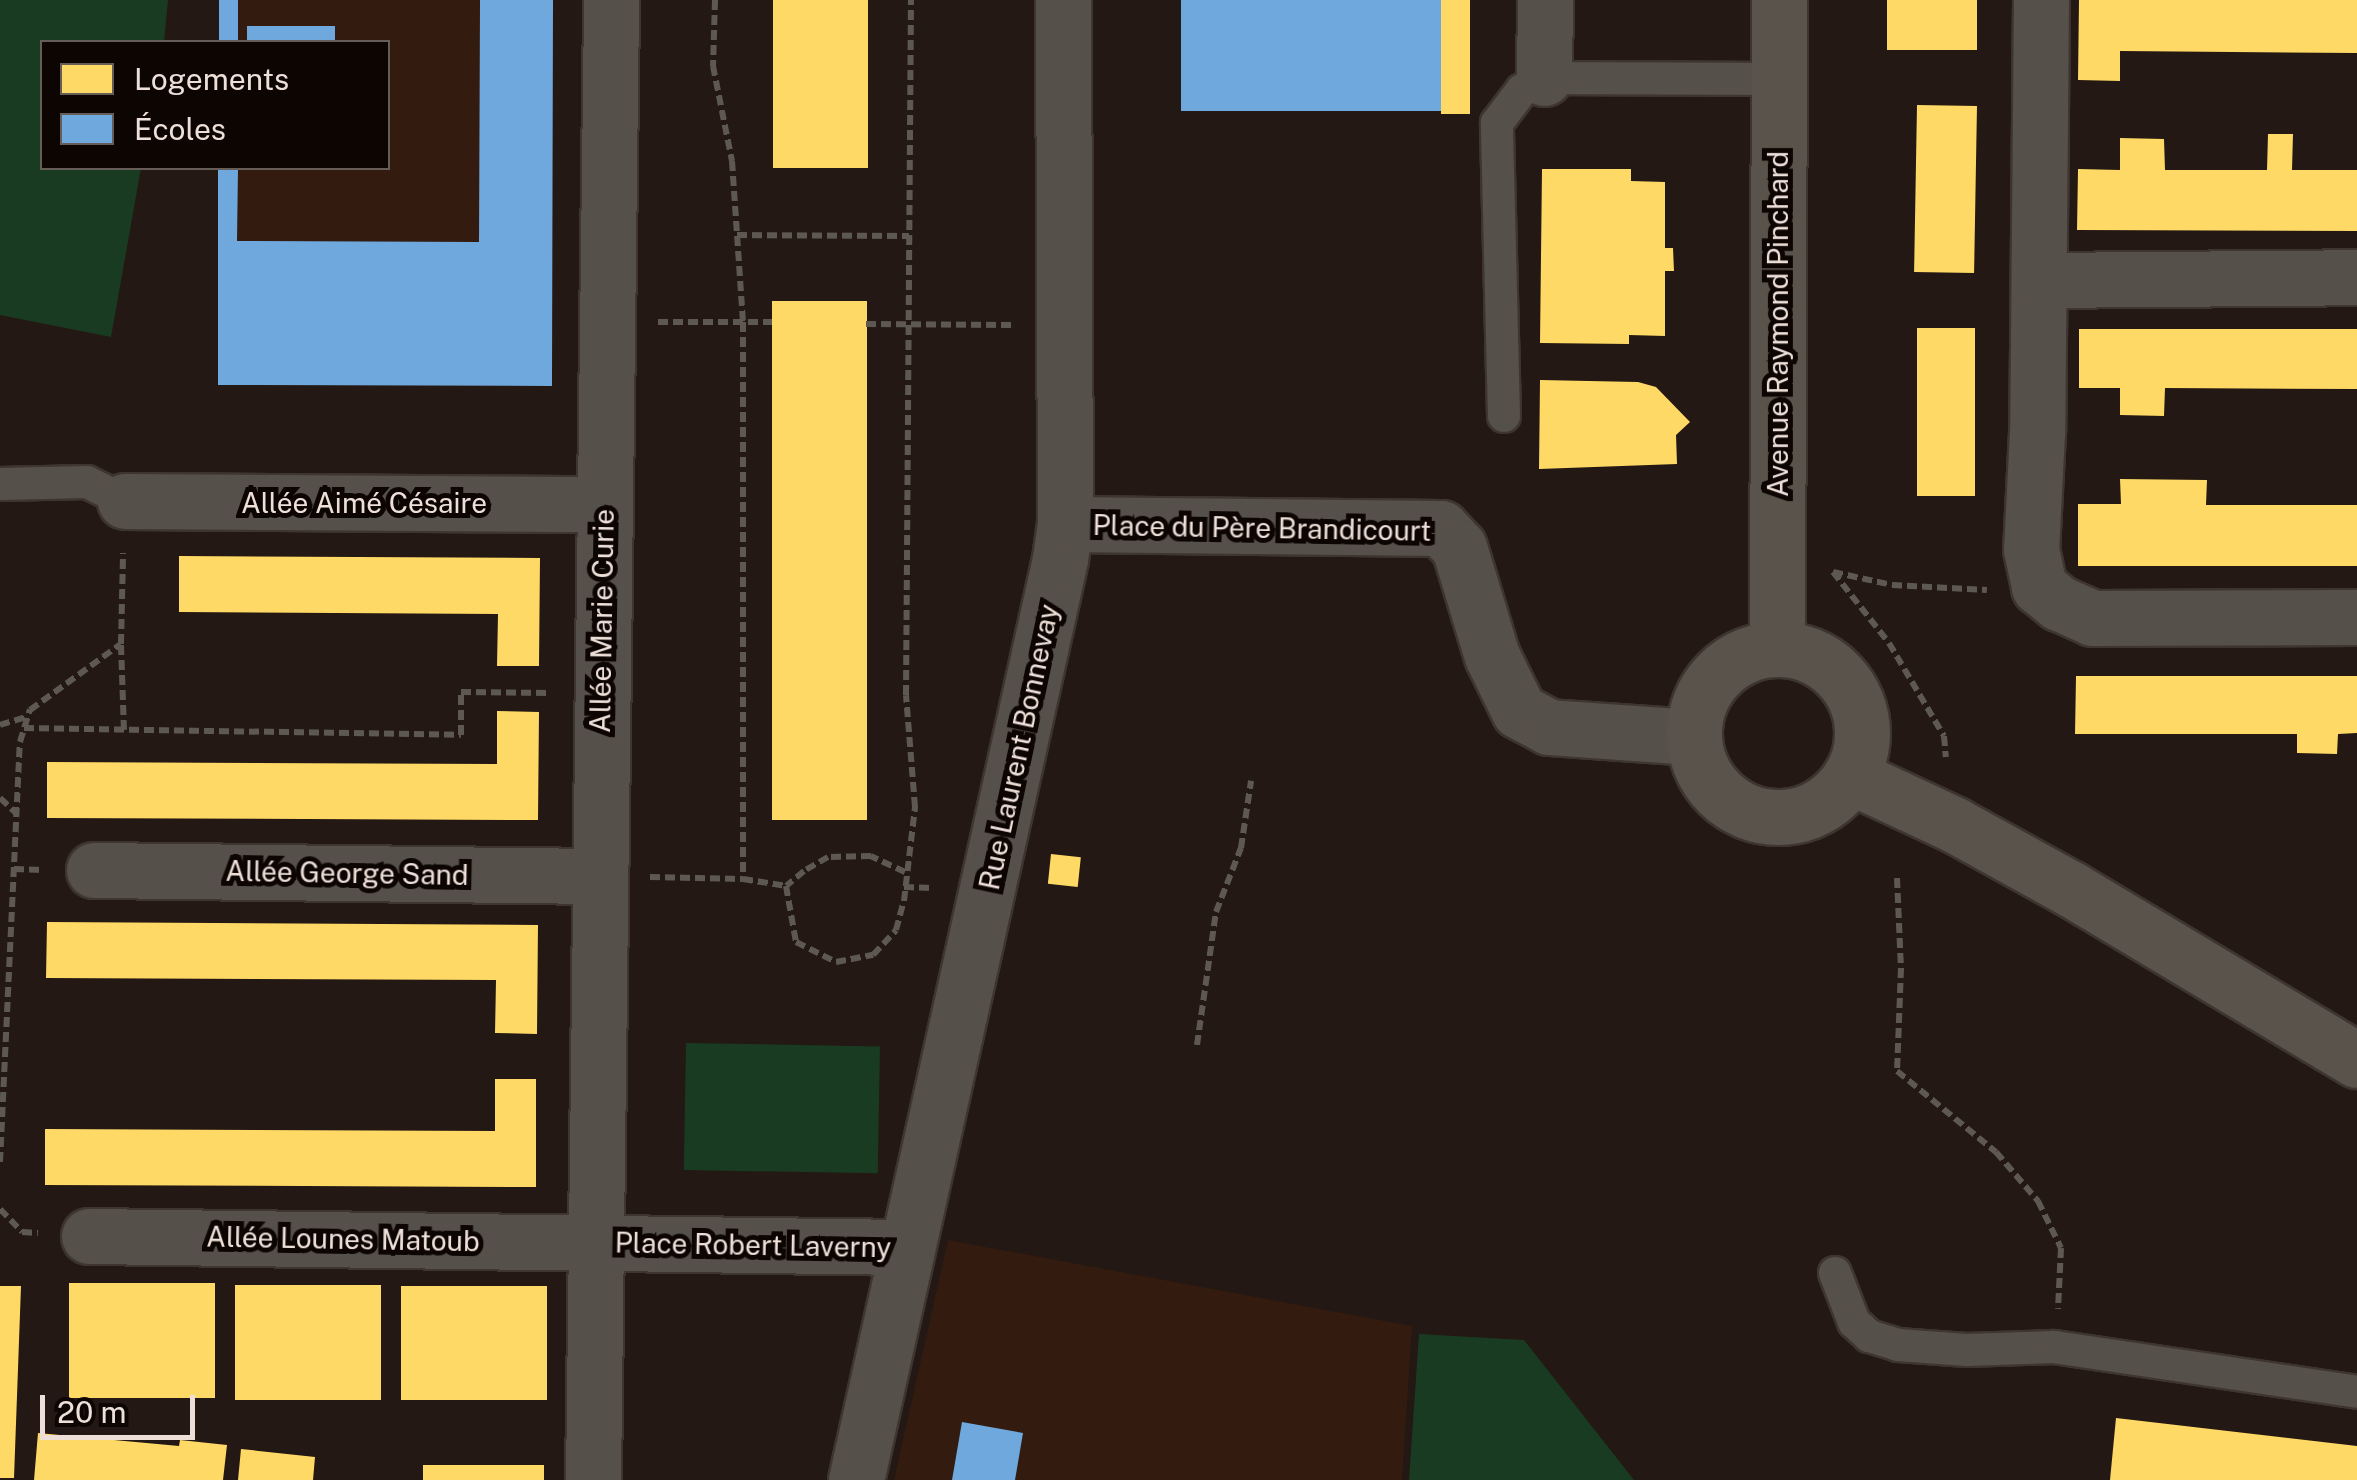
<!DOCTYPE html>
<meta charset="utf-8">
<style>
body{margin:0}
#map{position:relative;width:2357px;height:1480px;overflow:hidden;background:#231813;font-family:"Public Sans",sans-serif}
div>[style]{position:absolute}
.built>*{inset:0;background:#331b0f}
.green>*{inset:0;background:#193b22;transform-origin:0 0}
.homes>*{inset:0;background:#ffd966;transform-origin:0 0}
.schools>*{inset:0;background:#6fa8dc;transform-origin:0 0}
.path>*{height:6px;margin-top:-3px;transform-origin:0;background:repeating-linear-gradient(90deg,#5e5853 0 10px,transparent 0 15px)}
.roads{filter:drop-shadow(2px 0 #3e3530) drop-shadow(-2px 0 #3e3530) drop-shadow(0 2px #3e3530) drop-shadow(0 -2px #3e3530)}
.lane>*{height:32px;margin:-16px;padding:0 16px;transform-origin:16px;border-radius:16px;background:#56504a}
.street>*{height:55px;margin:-27.5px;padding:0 27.5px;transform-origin:27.5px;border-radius:27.5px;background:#56504a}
.secondary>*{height:55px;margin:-27.5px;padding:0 27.5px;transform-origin:27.5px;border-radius:27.5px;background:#59534b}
.secondary>.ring{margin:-27.5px;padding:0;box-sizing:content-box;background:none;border:55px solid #59534b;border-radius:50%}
span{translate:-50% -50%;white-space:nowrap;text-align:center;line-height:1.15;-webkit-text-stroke:10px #0c0502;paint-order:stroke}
.street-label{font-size:28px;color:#eee0d9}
.legend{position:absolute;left:40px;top:40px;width:350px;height:130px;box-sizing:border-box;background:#0c0502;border:2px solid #665d58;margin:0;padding:12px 18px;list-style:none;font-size:30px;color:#eee0d9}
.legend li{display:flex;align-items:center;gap:20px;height:50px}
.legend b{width:50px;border:2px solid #665d58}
.scale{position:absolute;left:40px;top:1395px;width:155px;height:45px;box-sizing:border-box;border:5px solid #eee0d9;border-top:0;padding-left:12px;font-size:30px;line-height:35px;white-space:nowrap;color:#eee0d9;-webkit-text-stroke:8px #0c0502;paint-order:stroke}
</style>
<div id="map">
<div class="built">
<div style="clip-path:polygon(219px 0,553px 0,552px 386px,218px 385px,218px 168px,388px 168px,388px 42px,219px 42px)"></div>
<div style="clip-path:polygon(948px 1240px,1412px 1326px,1402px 1480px,894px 1480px)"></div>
</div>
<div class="green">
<div style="clip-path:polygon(0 0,168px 0,164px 42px,42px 42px,42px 168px,141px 168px,111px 337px,0 315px)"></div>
<div style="left:686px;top:1043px;width:194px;height:127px;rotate:1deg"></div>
<div style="clip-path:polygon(1419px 1334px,1524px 1340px,1634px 1480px,1409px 1480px)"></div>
</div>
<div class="homes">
<div style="left:773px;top:0;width:95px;height:168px"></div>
<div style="left:1441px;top:0;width:29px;height:114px"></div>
<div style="left:1887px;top:0;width:90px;height:50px"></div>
<div style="clip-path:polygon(2079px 0,2357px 0,2357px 53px,2120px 51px,2120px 81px,2078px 80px)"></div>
<div style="left:1917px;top:105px;width:60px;height:167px;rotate:1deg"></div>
<div style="clip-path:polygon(2268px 134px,2293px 134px,2292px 170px,2357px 170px,2357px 231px,2077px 230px,2078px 169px,2120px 170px,2120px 138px,2164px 139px,2165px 170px,2267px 170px)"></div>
<div style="clip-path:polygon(1542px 169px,1631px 169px,1631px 181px,1665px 182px,1665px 248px,1673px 248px,1674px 271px,1665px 271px,1665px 336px,1629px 335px,1629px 344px,1540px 343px)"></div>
<div style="left:772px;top:301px;width:95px;height:519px"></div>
<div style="left:1917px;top:328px;width:58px;height:168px"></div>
<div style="clip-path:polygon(2079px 329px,2357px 329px,2357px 389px,2165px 388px,2164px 416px,2120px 415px,2120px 388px,2079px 388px)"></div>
<div style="clip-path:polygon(1540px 380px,1638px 382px,1656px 387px,1690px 422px,1676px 435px,1677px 464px,1539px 469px)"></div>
<div style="clip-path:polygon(2120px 479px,2207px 480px,2206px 505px,2357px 505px,2357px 566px,2078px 566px,2078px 504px,2121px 504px)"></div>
<div style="clip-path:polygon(179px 556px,540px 558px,539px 666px,497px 666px,498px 614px,179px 612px)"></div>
<div style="clip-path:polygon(2076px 676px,2357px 676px,2357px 733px,2338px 734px,2337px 754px,2297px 753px,2297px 734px,2075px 734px)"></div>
<div style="clip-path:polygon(497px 711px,539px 712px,538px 820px,47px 818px,47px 762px,497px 764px)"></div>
<div style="left:1051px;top:854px;width:30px;height:30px;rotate:6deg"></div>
<div style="clip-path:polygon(47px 922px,538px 925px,537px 1034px,495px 1033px,496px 980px,46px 978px)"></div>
<div style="clip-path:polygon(495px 1079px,536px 1079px,536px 1187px,45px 1185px,45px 1129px,495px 1131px)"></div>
<div style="left:69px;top:1283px;width:146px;height:115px"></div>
<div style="left:235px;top:1285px;width:146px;height:115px"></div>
<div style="clip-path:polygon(0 1286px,21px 1286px,14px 1478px,0 1478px)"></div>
<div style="left:401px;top:1286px;width:146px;height:114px"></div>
<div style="clip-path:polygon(2116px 1418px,2357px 1446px,2357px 1480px,2110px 1480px)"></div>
<div style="clip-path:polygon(38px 1433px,179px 1446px,180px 1440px,227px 1445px,223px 1480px,34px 1480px)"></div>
<div style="clip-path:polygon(241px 1449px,315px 1457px,313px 1480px,238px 1480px)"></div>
<div style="left:423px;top:1465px;width:121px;height:15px"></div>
</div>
<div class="schools">
<div style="left:219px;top:0;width:19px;height:42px"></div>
<div style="clip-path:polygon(480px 0,553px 0,552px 386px,218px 385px,218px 168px,238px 168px,237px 241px,479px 242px)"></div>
<div style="left:1181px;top:0;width:260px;height:111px"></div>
<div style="left:247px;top:26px;width:88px;height:16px"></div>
<div style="clip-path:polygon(962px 1422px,1023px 1433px,1015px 1480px,952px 1480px)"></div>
</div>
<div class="path">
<div style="left:715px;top:0;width:66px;rotate:91.7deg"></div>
<div style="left:713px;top:66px;width:97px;rotate:78.7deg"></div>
<div style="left:732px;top:161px;width:161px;rotate:86.1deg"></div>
<div style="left:743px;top:322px;width:557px;rotate:90deg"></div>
<div style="left:737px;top:235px;width:172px;rotate:0.3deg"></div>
<div style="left:658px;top:322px;width:114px"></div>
<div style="left:866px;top:324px;width:145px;rotate:0.4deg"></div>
<div style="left:1833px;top:572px;width:90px;rotate:51.7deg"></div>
<div style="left:1889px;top:643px;width:108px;rotate:59.4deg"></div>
<div style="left:1944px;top:736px;width:21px;rotate:85deg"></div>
<div style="left:1833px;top:572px;width:60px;rotate:12.4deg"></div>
<div style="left:1892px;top:585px;width:95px;rotate:3deg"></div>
<div style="left:121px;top:645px;width:85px;rotate:88deg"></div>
<div style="left:0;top:725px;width:27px;rotate:-17deg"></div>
<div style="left:24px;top:728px;width:437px;rotate:0.9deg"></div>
<div style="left:461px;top:735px;width:43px;rotate:-90deg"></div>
<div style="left:461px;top:692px;width:89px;rotate:0.6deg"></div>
<div style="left:0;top:798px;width:22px;rotate:43deg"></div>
<div style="left:14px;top:869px;width:29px;rotate:2deg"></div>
<div style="left:905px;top:872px;width:38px;rotate:-155deg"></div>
<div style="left:871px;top:856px;width:43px;rotate:178.7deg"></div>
<div style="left:828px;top:857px;width:28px;rotate:150deg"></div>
<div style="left:804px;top:871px;width:23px;rotate:140deg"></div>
<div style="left:786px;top:886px;width:57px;rotate:79.9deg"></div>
<div style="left:796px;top:942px;width:45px;rotate:26.6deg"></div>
<div style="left:836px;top:962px;width:38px;rotate:-11deg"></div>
<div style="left:873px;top:955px;width:34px;rotate:-47deg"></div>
<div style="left:896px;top:930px;width:30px;rotate:-75deg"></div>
<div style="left:904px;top:901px;width:95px;rotate:-83.3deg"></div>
<div style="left:915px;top:807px;width:112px;rotate:-94.6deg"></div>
<div style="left:906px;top:695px;width:695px;rotate:-89.59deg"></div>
<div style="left:650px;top:877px;width:93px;rotate:1.2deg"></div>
<div style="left:743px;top:879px;width:44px;rotate:9.2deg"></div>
<div style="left:1897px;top:878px;width:90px;rotate:87.5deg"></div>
<div style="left:1901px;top:968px;width:103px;rotate:92.2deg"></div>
<div style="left:1897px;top:1071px;width:128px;rotate:39.3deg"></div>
<div style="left:1996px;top:1152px;width:65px;rotate:49.4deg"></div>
<div style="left:2038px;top:1201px;width:52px;rotate:63.9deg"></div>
<div style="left:2061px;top:1248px;width:61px;rotate:92.8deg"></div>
<div style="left:904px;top:887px;width:29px;rotate:2deg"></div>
<div style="left:1197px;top:1045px;width:134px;rotate:-81.9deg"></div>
<div style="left:1216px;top:912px;width:69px;rotate:-68.7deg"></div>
<div style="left:1241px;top:848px;width:68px;rotate:-81.5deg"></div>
<div style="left:0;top:1162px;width:420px;rotate:-87.3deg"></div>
<div style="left:20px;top:742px;width:34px;rotate:-73deg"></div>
<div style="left:30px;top:710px;width:112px;rotate:-36deg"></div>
<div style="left:121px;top:644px;width:91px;rotate:-88.7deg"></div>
<div style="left:0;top:1209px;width:32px;rotate:46deg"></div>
<div style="left:22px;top:1232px;width:16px;rotate:4deg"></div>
</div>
<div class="roads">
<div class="lane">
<div style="left:1504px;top:416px;width:293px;rotate:-91.4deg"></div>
<div style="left:1497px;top:123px;width:41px;rotate:-52.9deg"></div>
<div style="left:1522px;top:90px;width:25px;rotate:-29deg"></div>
<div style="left:1544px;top:78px;width:235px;rotate:0.2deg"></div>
<div style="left:0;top:484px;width:87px;rotate:-1.3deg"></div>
<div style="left:87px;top:482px;width:42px;rotate:26.6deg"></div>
<div style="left:1835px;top:1273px;width:53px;rotate:68.8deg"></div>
<div style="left:1854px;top:1322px;width:21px;rotate:43deg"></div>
<div style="left:1869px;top:1336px;width:30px;rotate:17deg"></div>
<div style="left:1898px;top:1345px;width:69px;rotate:4.1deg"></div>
<div style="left:1967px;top:1350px;width:87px;rotate:-2deg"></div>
<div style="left:2054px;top:1347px;width:306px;rotate:8.4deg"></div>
</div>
<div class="street">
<div style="left:2041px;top:0;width:432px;rotate:90.5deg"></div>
<div style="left:2037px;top:432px;width:117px;rotate:92.9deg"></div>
<div style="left:2031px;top:549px;width:39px;rotate:78deg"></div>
<div style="left:2039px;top:587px;width:26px;rotate:39deg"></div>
<div style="left:2059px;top:603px;width:36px;rotate:24deg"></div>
<div style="left:2092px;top:618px;width:265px;rotate:-0.2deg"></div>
<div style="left:1544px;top:78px;width:78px;rotate:-89.3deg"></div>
<div style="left:2039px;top:280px;width:318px;rotate:-0.5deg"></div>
<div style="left:125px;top:501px;width:479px;rotate:0.4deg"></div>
<div style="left:1065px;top:524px;width:376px;rotate:0.6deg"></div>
<div style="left:1441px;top:528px;width:26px;rotate:47deg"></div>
<div style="left:1459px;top:547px;width:114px;rotate:73.2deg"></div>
<div style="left:1492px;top:656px;width:61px;rotate:63.9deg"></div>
<div style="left:1519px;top:711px;width:34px;rotate:28deg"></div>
<div style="left:1549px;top:727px;width:144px;rotate:4deg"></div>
<div style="left:94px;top:870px;width:505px;rotate:0.68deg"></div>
<div style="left:89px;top:1236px;width:818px;rotate:0.77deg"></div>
<div style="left:593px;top:1480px;width:1480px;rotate:-89.3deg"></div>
<div style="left:856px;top:1480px;width:943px;rotate:-77.51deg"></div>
<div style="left:1060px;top:559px;width:35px;rotate:-82deg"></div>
<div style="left:1065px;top:524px;width:524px;rotate:-90.22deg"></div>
</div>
<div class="secondary">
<div style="left:1777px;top:648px;width:648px;rotate:-89.82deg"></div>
<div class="ring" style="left:1694px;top:649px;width:113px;height:113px"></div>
<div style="left:1850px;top:776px;width:116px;rotate:25deg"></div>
<div style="left:1955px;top:825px;width:132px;rotate:28.9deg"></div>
<div style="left:2071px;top:889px;width:333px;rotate:30.9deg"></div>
</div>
</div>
<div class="street-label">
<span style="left:1778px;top:324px;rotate:-90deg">Avenue Raymond Pinchard</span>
<span style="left:364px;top:503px">Allée Aimé Césaire</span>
<span style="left:1262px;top:528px;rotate:1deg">Place du Père Brandicourt</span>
<span style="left:602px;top:621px;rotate:-89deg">Allée Marie Curie</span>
<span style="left:1019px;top:747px;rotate:-78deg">Rue Laurent Bonnevay</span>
<span style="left:347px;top:873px;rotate:1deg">Allée George Sand</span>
<span style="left:343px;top:1239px;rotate:1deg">Allée Lounes Matoub</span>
<span style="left:753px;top:1245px;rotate:1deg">Place Robert Laverny</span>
</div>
<ul class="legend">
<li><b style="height:28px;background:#ffd966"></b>Logements</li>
<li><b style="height:28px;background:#6fa8dc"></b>Écoles</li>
</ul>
<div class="scale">20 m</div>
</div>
